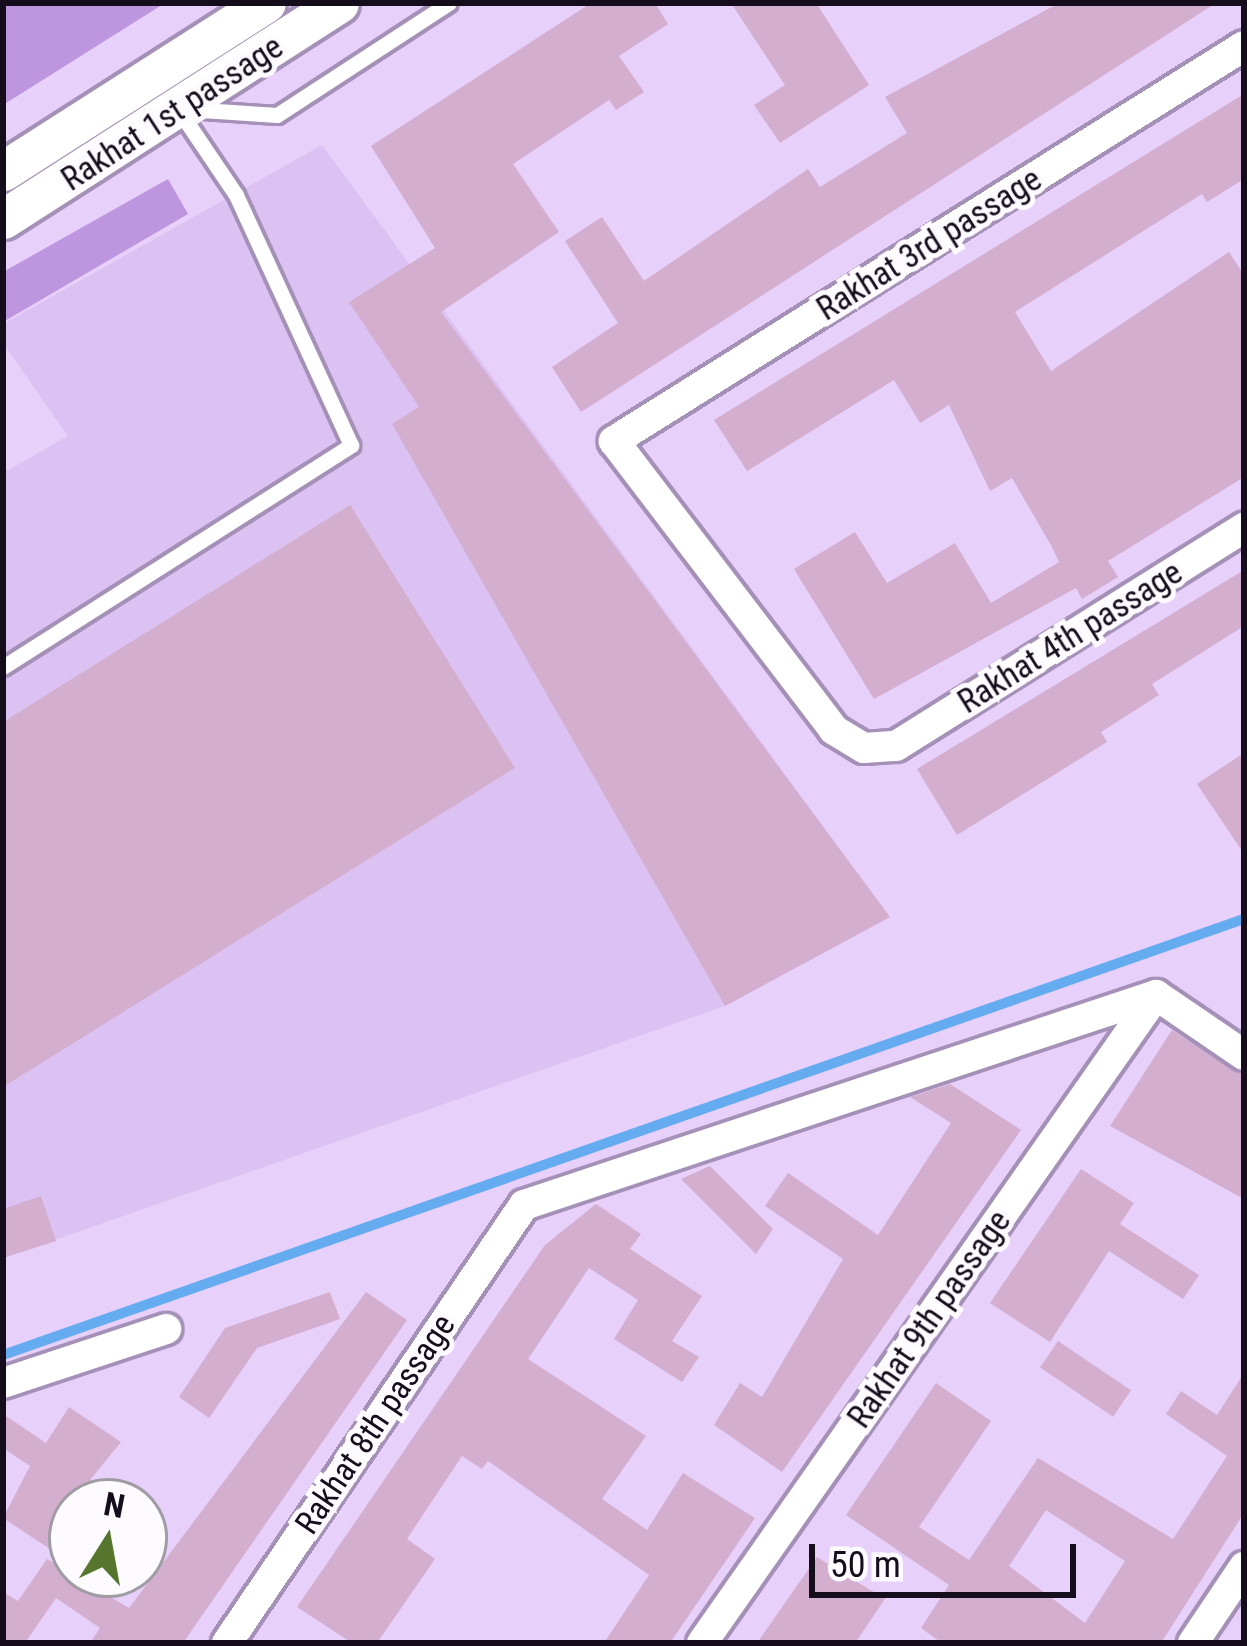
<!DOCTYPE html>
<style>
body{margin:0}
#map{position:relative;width:1247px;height:1646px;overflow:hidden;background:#e7d0fa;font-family:"Roboto Condensed",sans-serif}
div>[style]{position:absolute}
.built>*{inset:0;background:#dcc2f2}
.green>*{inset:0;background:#be95df}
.stream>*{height:10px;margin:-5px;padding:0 5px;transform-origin:5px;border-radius:5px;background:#64abf0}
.building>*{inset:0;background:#d3aecf;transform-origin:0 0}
.roads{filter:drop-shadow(3px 0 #a590b7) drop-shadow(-3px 0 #a590b7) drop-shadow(0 3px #a590b7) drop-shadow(0 -3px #a590b7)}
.service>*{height:15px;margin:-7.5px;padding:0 7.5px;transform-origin:7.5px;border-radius:7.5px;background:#fff}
.minor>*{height:30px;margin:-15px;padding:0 15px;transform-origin:15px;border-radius:15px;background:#fff}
.tertiary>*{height:39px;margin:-19.5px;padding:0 19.5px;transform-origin:19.5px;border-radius:19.5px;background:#fff}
span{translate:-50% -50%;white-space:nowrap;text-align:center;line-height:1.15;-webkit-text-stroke:10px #fdfbff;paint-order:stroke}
.street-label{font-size:33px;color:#150d1b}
.frame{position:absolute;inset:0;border:6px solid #150d1b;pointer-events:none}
.north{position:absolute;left:48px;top:1478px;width:120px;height:120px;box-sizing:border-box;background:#fdfbff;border:3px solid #a09ca4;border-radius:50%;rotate:11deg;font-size:33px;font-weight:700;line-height:48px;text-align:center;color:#150d1b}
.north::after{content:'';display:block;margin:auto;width:42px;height:54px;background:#56762d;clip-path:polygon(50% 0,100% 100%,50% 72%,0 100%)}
.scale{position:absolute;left:809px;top:1544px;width:267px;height:54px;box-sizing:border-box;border:6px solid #150d1b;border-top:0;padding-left:15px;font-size:36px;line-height:42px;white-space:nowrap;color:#150d1b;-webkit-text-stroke:9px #fdfbff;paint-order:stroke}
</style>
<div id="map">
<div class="built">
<div style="clip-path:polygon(322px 145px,890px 917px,725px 1006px,3px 1258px,3px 473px,68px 436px,3px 343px,3px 324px)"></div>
</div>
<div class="green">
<div style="clip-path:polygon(3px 3px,165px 3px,3px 105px)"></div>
<div style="clip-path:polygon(168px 179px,188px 214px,3px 322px,3px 272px)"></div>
</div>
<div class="stream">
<div style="left:3px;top:1355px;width:1315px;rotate:-19.36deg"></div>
</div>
<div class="building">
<div style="clip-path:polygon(591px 3px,655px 3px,668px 24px,619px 56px,644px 92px,616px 110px,609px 100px,513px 164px,559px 232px,441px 312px,890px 917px,725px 1006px,392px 424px,419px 407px,349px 302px,435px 248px,371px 146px)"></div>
<div style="clip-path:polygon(731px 3px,816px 3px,869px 85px,780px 143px,754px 105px,785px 85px)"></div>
<div style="clip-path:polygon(1059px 3px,1216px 3px,581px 412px,552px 367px,618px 323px,565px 241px,602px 217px,644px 281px,808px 169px,820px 187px,907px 133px,885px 97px)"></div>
<div style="clip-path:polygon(1244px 94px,1244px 179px,1207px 202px,1202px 194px,1015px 312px,1051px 371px,1229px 252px,1244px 275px,1244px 477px,1108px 561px,1118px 577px,1082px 599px,1076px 588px,874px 699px,794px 569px,855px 532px,887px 583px,955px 543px,991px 603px,1059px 562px,1052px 547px,1012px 478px,990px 491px,949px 405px,920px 423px,894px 380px,747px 471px,714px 420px)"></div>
<div style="clip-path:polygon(350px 505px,515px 768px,3px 1087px,3px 722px)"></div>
<div style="clip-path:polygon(1244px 570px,1244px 626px,1152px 684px,1159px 695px,1101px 732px,1107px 742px,957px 835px,917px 769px)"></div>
<div style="clip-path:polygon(1244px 753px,1244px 854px,1197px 784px)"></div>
<div style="clip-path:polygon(1172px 1030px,1244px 1076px,1244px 1199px,1110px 1126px)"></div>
<div style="clip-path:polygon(950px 1084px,1021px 1130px,782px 1472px,714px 1425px,740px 1383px,762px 1397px,843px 1259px,765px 1206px,788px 1173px,878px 1235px,951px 1123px,910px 1097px)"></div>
<div style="clip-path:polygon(710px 1166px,773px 1229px,756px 1254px,681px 1179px)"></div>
<div style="clip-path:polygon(1081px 1169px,1134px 1203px,1120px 1224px,1199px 1275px,1183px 1299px,1109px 1251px,1050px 1342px,990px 1303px)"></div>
<div style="clip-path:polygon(41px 1196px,56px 1241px,3px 1258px,3px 1209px)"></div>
<div style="clip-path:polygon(596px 1204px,641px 1234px,630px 1249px,702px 1296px,672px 1341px,699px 1357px,682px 1382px,614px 1339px,638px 1300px,589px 1268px,528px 1359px,646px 1436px,602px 1499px,647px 1530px,683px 1473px,755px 1518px,670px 1643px,604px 1643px,649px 1575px,488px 1461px,482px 1469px,462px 1456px,407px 1539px,435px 1559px,377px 1643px,352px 1643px,297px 1607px,545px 1245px)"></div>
<div style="clip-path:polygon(330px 1292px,340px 1319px,257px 1348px,209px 1418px,179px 1397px,225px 1328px)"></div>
<div style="clip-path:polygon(366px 1292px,407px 1320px,183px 1643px,90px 1643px,100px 1628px,56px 1598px,25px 1643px,3px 1643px,3px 1592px,18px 1601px,47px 1559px,129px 1608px)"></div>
<div style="left:1058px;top:1341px;width:88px;height:32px;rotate:34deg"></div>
<div style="clip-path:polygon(evenodd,1244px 1373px,1244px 1513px,1161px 1643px,942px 1643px,921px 1628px,949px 1585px,846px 1515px,936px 1383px,991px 1421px,919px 1527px,969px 1560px,1038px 1458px,1173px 1539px,1227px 1456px,1166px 1414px,1181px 1391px,1217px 1415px,1244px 1373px,1046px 1510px,1125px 1561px,1085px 1623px,1009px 1566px,1046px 1510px)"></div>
<div style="clip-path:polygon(69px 1407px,121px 1442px,72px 1502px,50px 1549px,3px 1518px,30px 1466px,3px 1448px,3px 1414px,46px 1443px)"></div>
<div style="clip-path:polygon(817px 1557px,885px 1599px,855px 1643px,757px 1643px)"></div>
</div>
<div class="roads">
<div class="service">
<div style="left:187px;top:109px;width:90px;rotate:3.8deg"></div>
<div style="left:277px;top:115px;width:205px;rotate:-33.1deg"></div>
<div style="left:3px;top:667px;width:413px;rotate:-32.5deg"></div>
<div style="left:351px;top:445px;width:275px;rotate:-114.7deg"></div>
<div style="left:236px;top:195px;width:104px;rotate:-124deg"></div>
</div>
<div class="minor">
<div style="left:1244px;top:46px;width:744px;rotate:147.91deg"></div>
<div style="left:614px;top:441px;width:363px;rotate:52.7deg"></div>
<div style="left:834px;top:730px;width:35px;rotate:31deg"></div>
<div style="left:864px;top:748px;width:32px;rotate:-4deg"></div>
<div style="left:896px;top:746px;width:411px;rotate:-32.1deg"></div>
<div style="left:1156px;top:995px;width:107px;rotate:34.3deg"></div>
<div style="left:3px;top:1383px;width:172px;rotate:-18.3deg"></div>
<div style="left:227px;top:1643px;width:529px;rotate:-55.86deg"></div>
<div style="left:524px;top:1205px;width:666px;rotate:-18.38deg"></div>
<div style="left:702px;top:1643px;width:791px;rotate:-54.98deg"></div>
<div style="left:1193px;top:1643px;width:92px;rotate:-56.1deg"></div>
</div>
<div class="tertiary">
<div style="left:3px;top:171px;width:312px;rotate:-32.6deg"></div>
<div style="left:3px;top:219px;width:399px;rotate:-32.7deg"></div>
</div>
</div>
<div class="street-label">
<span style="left:172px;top:113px;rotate:-33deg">Rakhat 1st passage</span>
<span style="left:929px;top:244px;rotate:-32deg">Rakhat 3rd passage</span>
<span style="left:1070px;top:637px;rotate:-32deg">Rakhat 4th passage</span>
<span style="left:929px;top:1319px;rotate:-55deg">Rakhat 9th passage</span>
<span style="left:375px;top:1424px;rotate:-56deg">Rakhat 8th passage</span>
</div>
<div class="frame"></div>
<div class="north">N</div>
<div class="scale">50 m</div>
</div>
